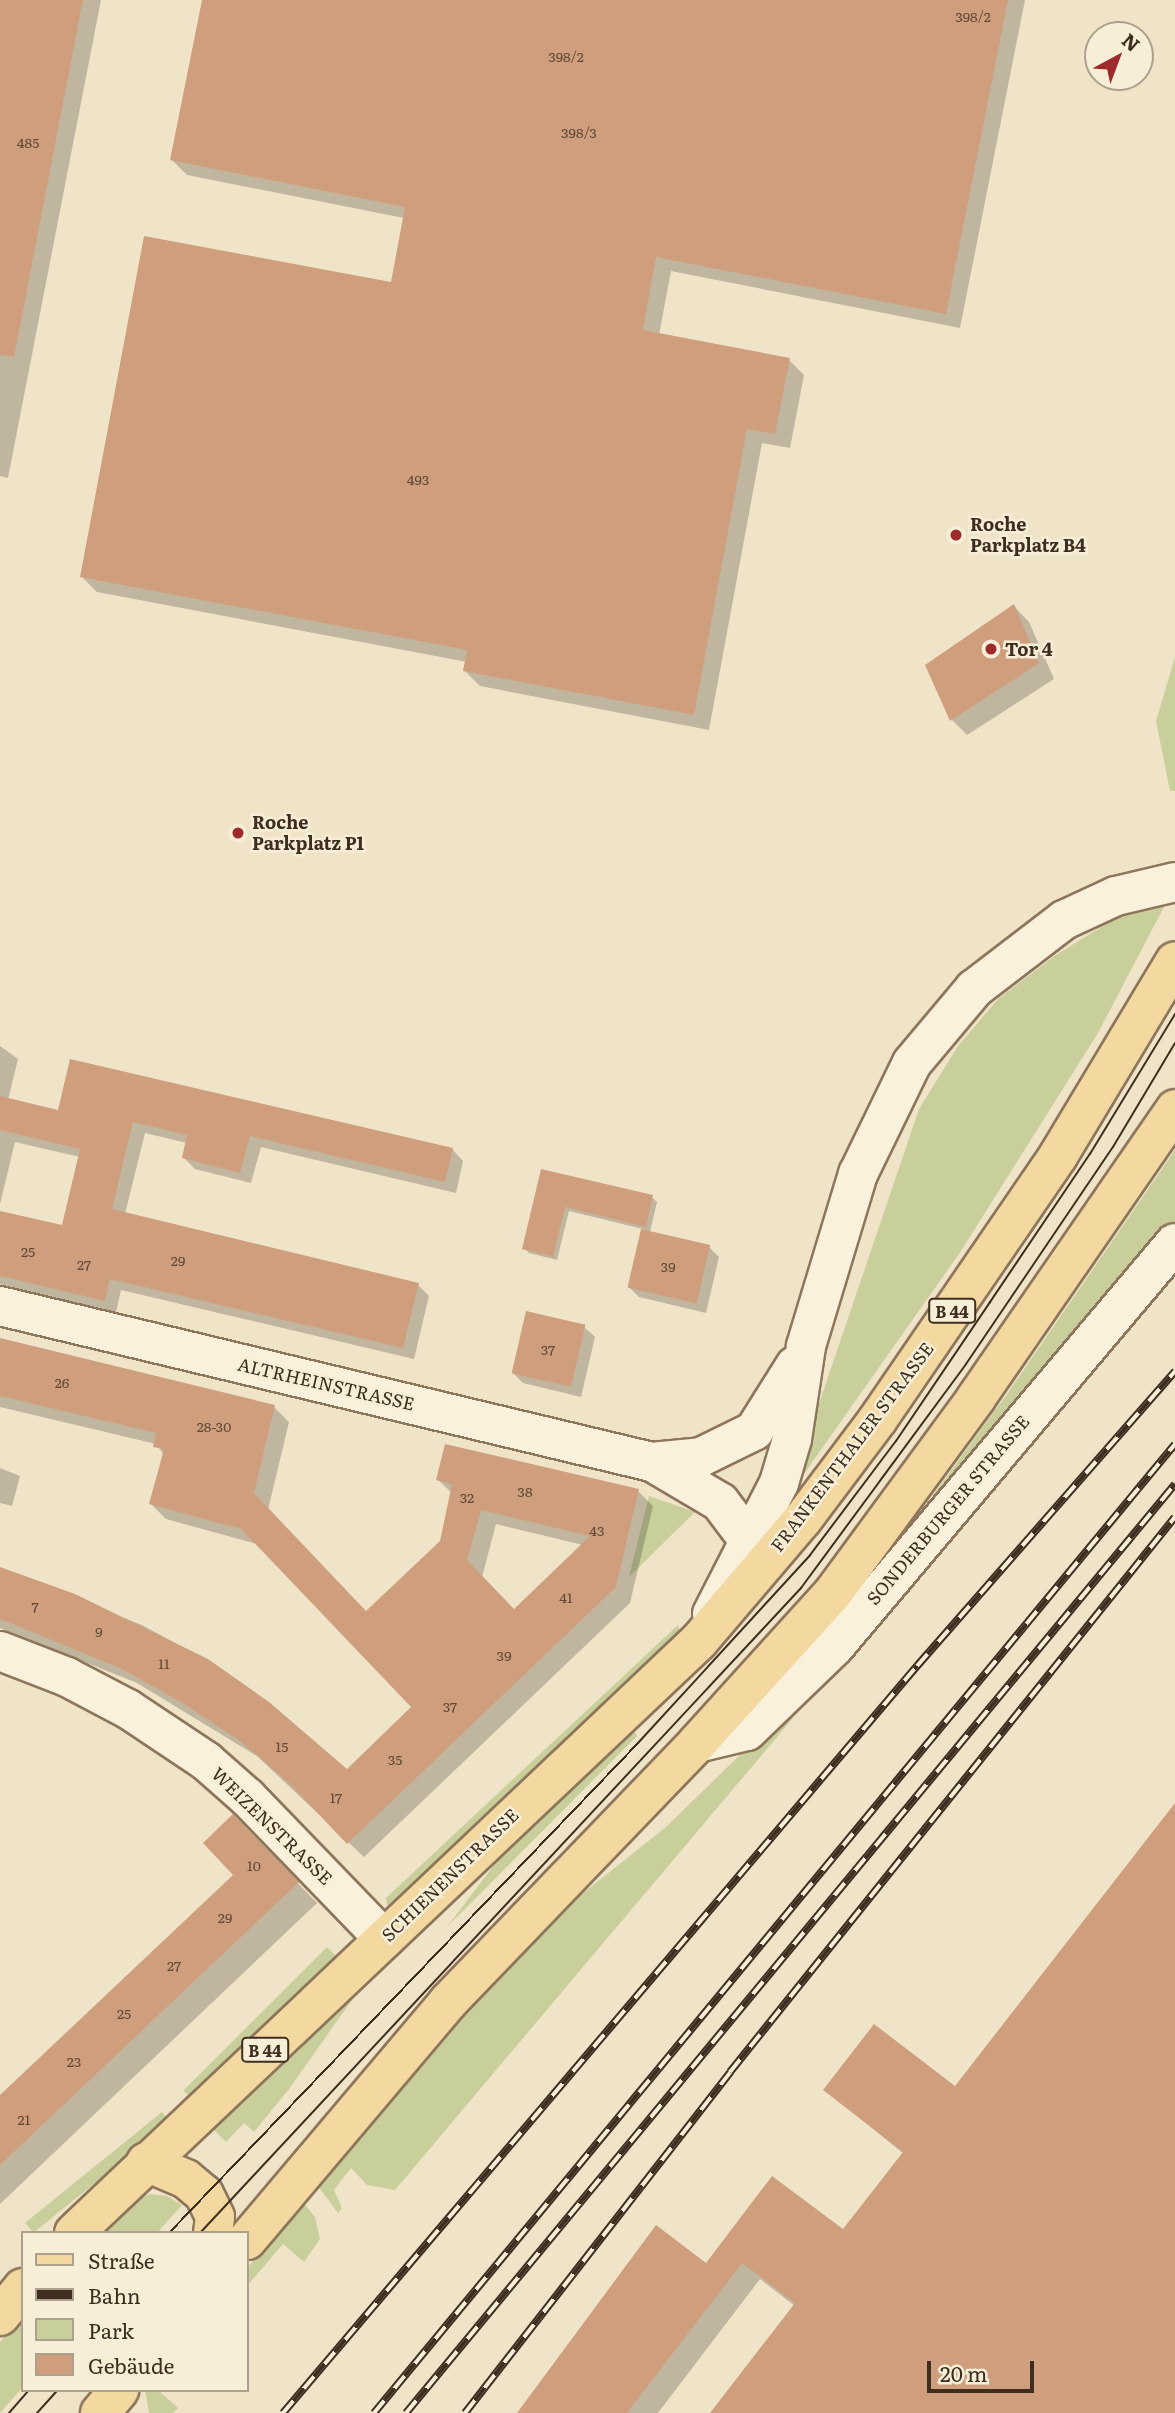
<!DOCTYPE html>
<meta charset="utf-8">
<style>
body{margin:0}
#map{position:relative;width:1175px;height:2413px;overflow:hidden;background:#f0e4c8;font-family:Literata,serif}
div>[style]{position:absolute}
.green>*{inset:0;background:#c9cf9b;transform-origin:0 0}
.shadow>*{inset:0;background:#0003}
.building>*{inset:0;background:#cf9f7d;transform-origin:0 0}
.roads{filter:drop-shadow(2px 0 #8d765c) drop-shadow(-2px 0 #8d765c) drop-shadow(0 2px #8d765c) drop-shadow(0 -2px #8d765c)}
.minor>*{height:38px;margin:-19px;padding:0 19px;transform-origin:19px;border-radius:19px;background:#faf1dc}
.major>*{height:38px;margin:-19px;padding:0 19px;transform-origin:19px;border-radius:19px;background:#f3d9a0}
.tram>*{height:2px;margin:-1px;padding:0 1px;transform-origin:1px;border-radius:1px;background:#3d2e20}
.rail>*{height:8px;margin-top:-4px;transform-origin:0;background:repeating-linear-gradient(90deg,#f7eed8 0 16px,#3d2e20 0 32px);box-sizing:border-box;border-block:2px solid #3d2e20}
.dots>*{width:19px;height:19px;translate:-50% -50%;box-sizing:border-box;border:4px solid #f7eed8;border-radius:50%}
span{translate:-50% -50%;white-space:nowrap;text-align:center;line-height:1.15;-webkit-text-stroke:5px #f7eed8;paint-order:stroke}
.number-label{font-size:14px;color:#624a37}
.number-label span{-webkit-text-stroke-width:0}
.shield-label span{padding:2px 5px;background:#f7eed8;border:2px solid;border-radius:5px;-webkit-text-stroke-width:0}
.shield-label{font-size:16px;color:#3d2e20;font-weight:700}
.poi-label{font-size:18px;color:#3d2e20;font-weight:700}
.left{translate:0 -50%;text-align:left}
.street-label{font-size:18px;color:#3d2e20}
.legend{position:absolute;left:21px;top:2231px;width:228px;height:161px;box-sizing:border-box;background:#f7eed8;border:2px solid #ada18e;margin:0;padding:9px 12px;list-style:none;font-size:21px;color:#3d2e20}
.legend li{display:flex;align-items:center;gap:14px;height:35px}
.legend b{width:35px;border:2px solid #ada18e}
.north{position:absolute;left:1084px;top:21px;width:70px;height:70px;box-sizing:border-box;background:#f7eed8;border:2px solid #ada18e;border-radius:50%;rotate:41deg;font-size:19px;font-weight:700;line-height:28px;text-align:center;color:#3d2e20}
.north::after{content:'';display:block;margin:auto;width:24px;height:32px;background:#9e2a2b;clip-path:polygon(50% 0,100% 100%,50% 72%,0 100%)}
.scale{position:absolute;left:927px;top:2361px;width:107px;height:32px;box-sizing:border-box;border:4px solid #3d2e20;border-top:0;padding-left:9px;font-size:21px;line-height:24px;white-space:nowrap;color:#3d2e20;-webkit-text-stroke:5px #f7eed8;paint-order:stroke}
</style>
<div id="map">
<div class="green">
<div style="clip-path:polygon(1175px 657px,1175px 791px,1170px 791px,1156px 721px)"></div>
<div style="clip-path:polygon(1165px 905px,1098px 1033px,961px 1251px,787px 1498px,919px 1109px,958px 1046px,998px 999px,1056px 955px,1122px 914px)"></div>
<div style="clip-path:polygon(1175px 1150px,1175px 1221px,896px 1546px,1007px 1394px)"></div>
<div style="clip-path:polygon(649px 1496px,695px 1512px,629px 1577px)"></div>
<div style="clip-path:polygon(678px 1625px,684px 1641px,398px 1903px,387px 1905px,386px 1898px)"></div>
<div style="clip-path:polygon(785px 1711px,793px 1718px,395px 2190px,367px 2185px,351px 2168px,334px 2190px,342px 2208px,338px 2213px,317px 2185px,484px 1990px,552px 1918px,666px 1827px)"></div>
<div style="clip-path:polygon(632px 1728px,637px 1736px,447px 1927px,510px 1844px)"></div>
<div style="left:327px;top:1947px;width:13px;height:203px;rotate:45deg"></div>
<div style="clip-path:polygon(346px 1995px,352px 2000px,289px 2089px,254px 2132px,244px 2123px,226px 2142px,209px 2125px)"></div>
<div style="left:162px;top:2112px;width:13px;height:176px;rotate:51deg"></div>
<div style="clip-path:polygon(150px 2194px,167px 2196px,182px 2205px,157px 2233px,96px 2233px,133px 2201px)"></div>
<div style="clip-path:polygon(303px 2202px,315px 2217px,320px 2239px,304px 2262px,283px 2244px,247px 2286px,247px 2268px)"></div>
<div style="clip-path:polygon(23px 2314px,23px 2387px,0 2413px,0 2342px)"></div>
<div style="clip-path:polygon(145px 2390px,158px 2390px,178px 2408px,173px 2413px,149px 2413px)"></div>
</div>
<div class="shadow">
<div style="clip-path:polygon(0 0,101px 0,8px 478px,0 476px)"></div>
<div style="clip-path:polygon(204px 0,1025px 0,960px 328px,671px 271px,659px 335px,789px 360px,804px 375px,790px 448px,762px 443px,709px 730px,480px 686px,465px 671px,467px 662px,97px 592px,82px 577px,392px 284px,404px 218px,187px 175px,172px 160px)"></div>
<div style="clip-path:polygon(1014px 606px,1029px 622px,1054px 679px,967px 735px,952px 720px,927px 666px)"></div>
<div style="clip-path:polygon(0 1046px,18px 1059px,8px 1100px,59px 1112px,452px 1149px,463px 1161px,456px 1193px,261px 1147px,251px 1183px,195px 1169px,184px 1158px,187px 1143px,145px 1133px,125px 1214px,418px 1285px,429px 1296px,414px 1359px,121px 1290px,116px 1312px,0 1284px,0 1212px,64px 1228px,80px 1157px,15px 1142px,0 1204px)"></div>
<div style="clip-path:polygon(543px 1171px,652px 1197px,657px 1202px,650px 1232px,709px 1247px,719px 1257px,706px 1313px,639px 1297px,629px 1287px,643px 1229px,569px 1211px,557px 1260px,529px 1253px,524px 1248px)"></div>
<div style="clip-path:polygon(584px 1327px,595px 1337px,581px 1397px,523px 1383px,513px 1373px)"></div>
<div style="clip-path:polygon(evenodd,0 1340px,274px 1407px,289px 1422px,268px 1510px,366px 1613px,441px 1542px,452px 1493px,438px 1480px,638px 1491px,653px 1506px,630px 1603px,364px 1857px,257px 1756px,137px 1683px,0 1628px,0 1569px,142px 1625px,208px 1661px,347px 1771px,413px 1707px,257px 1544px,166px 1519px,151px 1504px,164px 1455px,156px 1444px,0 1407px,0 1340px,496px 1524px,583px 1545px,514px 1611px,482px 1577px,496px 1524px)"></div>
<div style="clip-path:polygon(0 1468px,20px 1476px,12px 1506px,0 1503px)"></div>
<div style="clip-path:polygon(1175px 1806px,1175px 2413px,712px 2413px,795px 2306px,760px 2279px,658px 2413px,519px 2413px,706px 2265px,843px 2232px,904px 2154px,825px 2090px,955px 2088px)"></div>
<div style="clip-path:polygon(253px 1837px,317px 1903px,0 2204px,0 2098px,235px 1875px)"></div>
</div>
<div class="building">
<div style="clip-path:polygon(0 0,83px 0,14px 357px,0 355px)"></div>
<div style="clip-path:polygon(202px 0,1008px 0,946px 314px,656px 257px,643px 330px,790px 358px,775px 434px,747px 429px,694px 715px,463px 671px,467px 650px,80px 577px,144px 236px,391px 282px,405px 207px,170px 160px)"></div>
<div style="clip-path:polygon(1014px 604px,1039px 663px,950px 721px,925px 665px)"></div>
<div style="clip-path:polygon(70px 1059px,453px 1148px,445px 1182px,250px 1136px,240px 1173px,182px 1158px,187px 1135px,133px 1122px,112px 1209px,419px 1283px,403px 1348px,110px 1279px,105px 1301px,0 1276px,0 1211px,62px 1225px,80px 1149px,0 1130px,0 1096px,58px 1110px)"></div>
<div style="clip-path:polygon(541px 1169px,653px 1195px,646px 1227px,565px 1207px,553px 1257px,522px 1249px)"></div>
<div style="left:641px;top:1229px;width:71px;height:60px;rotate:13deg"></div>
<div style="left:526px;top:1311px;width:61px;height:64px;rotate:13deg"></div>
<div style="clip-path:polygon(evenodd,0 1338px,275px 1405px,254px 1493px,366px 1611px,440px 1541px,452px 1484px,436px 1480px,445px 1444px,639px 1489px,616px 1587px,347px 1844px,290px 1784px,240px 1741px,181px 1702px,120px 1668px,0 1619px,0 1567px,75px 1594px,208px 1659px,269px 1702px,347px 1769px,411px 1707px,241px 1529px,149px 1504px,164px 1449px,153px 1447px,156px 1433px,0 1396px,0 1338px,481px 1510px,590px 1536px,514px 1609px,467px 1560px,481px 1510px)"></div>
<div style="clip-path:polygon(1175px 1803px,1175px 2413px,710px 2413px,795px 2303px,742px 2263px,627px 2413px,517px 2413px,656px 2225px,706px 2263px,772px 2176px,843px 2229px,903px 2152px,823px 2090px,874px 2024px,955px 2086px)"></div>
<div style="clip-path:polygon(233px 1814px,299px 1882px,0 2165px,0 2095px,233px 1875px,203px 1843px)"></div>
</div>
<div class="roads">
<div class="minor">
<div style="left:0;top:1306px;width:670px;rotate:13.46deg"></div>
<div style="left:652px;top:1462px;width:79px;rotate:30.5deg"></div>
<div style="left:720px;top:1502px;width:50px;rotate:53.1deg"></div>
<div style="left:652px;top:1462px;width:49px;rotate:-5.8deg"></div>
<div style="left:701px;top:1457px;width:59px;rotate:-26.1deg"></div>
<div style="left:754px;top:1431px;width:77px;rotate:-57.8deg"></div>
<div style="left:712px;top:1614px;width:147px;rotate:-62.9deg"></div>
<div style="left:779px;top:1483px;width:46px;rotate:-73.5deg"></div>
<div style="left:792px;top:1439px;width:94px;rotate:-81.4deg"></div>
<div style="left:806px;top:1346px;width:180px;rotate:-73.2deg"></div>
<div style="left:858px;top:1174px;width:123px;rotate:-64.1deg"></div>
<div style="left:912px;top:1063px;width:97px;rotate:-50deg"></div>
<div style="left:974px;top:989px;width:113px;rotate:-37.5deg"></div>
<div style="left:1064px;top:920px;width:57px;rotate:-24.8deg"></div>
<div style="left:1116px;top:896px;width:61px;rotate:-13.3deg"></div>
<div style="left:0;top:1651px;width:72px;rotate:21.2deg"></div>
<div style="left:67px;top:1677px;width:69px;rotate:27.7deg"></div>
<div style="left:128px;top:1709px;width:94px;rotate:33.7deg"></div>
<div style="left:206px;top:1761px;width:56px;rotate:41.4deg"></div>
<div style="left:248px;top:1798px;width:196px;rotate:46deg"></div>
<div style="left:697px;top:1743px;width:51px;rotate:-13.5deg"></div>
<div style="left:747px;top:1731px;width:122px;rotate:-44deg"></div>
<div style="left:835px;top:1646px;width:527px;rotate:-49.85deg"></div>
</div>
<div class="major">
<div style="left:146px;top:2162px;width:43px;rotate:23deg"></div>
<div style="left:186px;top:2179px;width:23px;rotate:40deg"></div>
<div style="left:204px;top:2194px;width:25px;rotate:64deg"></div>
<div style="left:215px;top:2217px;width:16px;rotate:97deg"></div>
<div style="left:74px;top:2233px;width:861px;rotate:-43.45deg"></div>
<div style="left:699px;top:1641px;width:160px;rotate:-49.6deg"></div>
<div style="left:803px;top:1519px;width:125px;rotate:-53.1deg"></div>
<div style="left:878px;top:1419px;width:319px;rotate:-55.6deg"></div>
<div style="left:1058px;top:1156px;width:227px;rotate:-59deg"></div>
<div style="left:247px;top:2240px;width:312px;rotate:-49.8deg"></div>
<div style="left:448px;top:2002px;width:359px;rotate:-46.1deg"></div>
<div style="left:697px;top:1743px;width:202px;rotate:-47.8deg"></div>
<div style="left:833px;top:1593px;width:242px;rotate:-53.7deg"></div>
<div style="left:976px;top:1398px;width:351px;rotate:-55.4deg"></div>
<div style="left:0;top:2316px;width:36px;rotate:-51deg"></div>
<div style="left:100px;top:2413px;width:30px;rotate:-50deg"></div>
</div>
</div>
<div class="tram">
<div style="left:169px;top:2233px;width:678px;rotate:-46.25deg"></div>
<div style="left:638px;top:1743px;width:255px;rotate:-47.5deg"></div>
<div style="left:810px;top:1555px;width:143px;rotate:-53deg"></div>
<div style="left:896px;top:1441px;width:168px;rotate:-55.9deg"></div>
<div style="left:990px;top:1302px;width:179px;rotate:-56deg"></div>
<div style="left:1090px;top:1154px;width:164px;rotate:-58.7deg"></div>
<div style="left:200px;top:2233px;width:882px;rotate:-47.02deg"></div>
<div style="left:801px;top:1588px;width:278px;rotate:-53.6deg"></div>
<div style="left:966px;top:1364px;width:262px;rotate:-55.9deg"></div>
<div style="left:1113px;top:1147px;width:121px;rotate:-59.2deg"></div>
<div style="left:9px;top:2413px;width:30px;rotate:-49deg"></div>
<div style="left:37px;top:2413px;width:31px;rotate:-48deg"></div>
</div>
<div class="rail">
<div style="left:283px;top:2413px;width:980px;rotate:-49.68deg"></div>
<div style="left:917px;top:1666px;width:392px;rotate:-48.8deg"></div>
<div style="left:374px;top:2413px;width:1257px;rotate:-50.42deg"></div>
<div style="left:406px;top:2413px;width:1206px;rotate:-50.38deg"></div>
<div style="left:465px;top:2413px;width:432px;rotate:-52.1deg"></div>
<div style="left:730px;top:2072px;width:711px;rotate:-51.28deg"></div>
</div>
<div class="dots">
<div style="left:956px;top:535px;background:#9e2a2b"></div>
<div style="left:991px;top:649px;background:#9e2a2b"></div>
<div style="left:238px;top:833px;background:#9e2a2b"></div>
</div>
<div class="number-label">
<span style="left:973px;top:16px">398/2</span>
<span style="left:566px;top:56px">398/2</span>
<span style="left:579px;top:132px">398/3</span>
<span style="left:28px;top:142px">485</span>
<span style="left:418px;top:479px">493</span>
<span style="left:28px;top:1251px">25</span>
<span style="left:178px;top:1260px">29</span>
<span style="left:84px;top:1264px">27</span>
<span style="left:668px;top:1266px">39</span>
<span style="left:548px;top:1349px">37</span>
<span style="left:62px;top:1382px">26</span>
<span style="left:214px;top:1426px">28-30</span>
<span style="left:525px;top:1491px">38</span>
<span style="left:467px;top:1497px">32</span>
<span style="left:597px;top:1530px">43</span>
<span style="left:566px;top:1597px">41</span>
<span style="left:35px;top:1606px">7</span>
<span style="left:99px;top:1631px">9</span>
<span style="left:504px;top:1655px">39</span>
<span style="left:164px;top:1663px">11</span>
<span style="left:450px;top:1706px">37</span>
<span style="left:282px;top:1746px">15</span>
<span style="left:395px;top:1759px">35</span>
<span style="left:336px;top:1797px">17</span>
<span style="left:254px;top:1865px">10</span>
<span style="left:225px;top:1917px">29</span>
<span style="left:174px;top:1965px">27</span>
<span style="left:124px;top:2013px">25</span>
<span style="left:74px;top:2061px">23</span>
<span style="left:24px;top:2119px">21</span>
</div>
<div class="shield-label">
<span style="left:952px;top:1311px">B 44</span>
<span style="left:265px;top:2050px">B 44</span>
</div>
<div class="poi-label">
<span class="left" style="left:970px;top:535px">Roche<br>Parkplatz B4</span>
<span class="left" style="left:1005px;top:649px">Tor 4</span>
<span class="left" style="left:252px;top:833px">Roche<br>Parkplatz P1</span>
</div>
<div class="street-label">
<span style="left:326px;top:1384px;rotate:13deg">ALTRHEINSTRASSE</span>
<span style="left:852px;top:1447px;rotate:-53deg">FRANKENTHALER STRASSE</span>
<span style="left:948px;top:1510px;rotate:-50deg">SONDERBURGER STRASSE</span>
<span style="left:272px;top:1826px;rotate:44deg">WEIZENSTRASSE</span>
<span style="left:450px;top:1875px;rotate:-44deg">SCHIENENSTRASSE</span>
</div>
<ul class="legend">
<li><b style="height:9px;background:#f3d9a0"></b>Straße</li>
<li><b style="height:9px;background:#3d2e20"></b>Bahn</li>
<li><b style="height:19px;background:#c9cf9b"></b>Park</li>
<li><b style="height:19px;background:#cf9f7d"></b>Gebäude</li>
</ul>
<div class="north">N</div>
<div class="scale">20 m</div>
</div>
